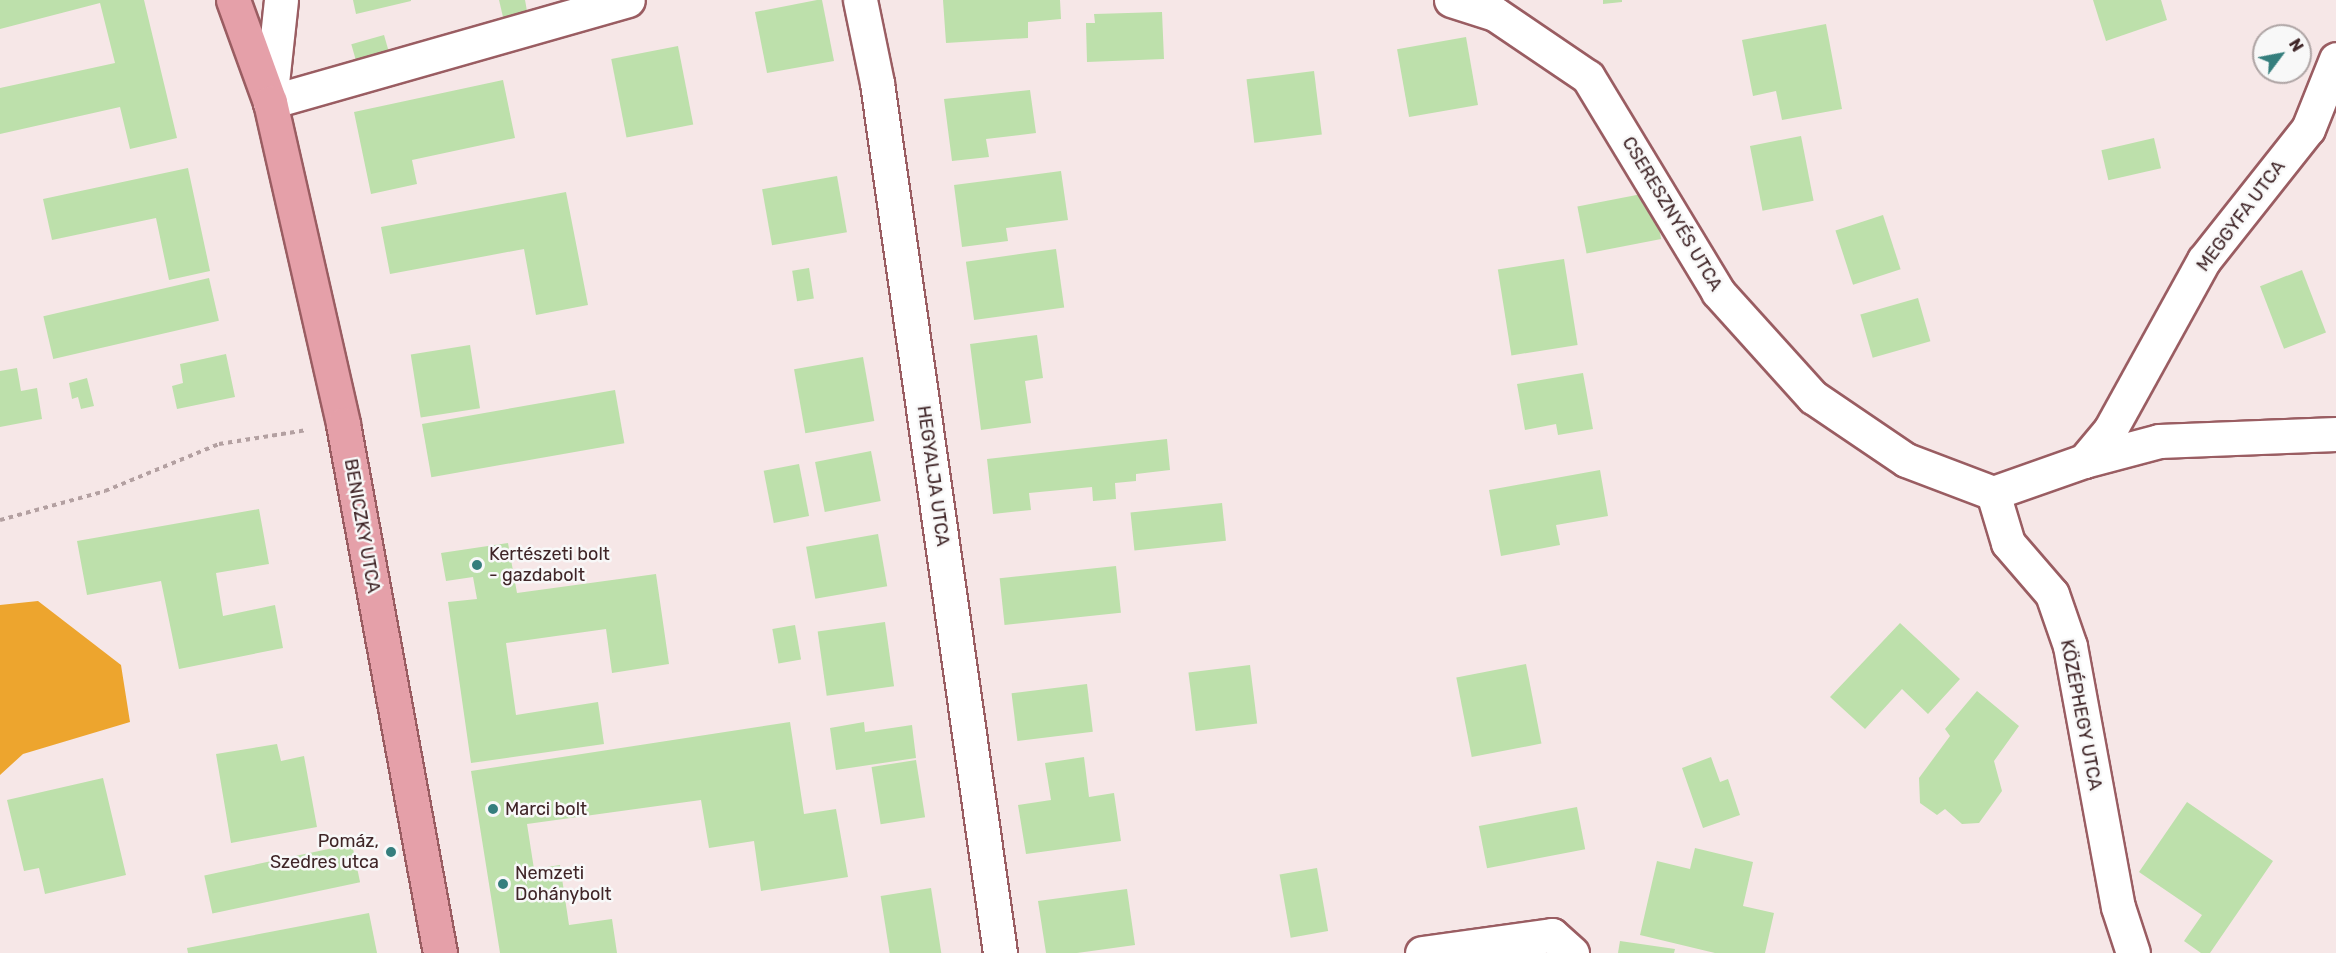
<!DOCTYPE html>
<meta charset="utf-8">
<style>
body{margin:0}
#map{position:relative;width:2336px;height:953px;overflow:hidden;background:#f6e7e7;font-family:Rubik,sans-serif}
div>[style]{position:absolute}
.forest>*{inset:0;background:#eda52e}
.building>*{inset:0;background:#bde0ab;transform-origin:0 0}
.path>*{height:4px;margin-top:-2px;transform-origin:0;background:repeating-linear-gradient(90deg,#b3a0a1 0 4.5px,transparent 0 9px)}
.roads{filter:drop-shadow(2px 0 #9a5d62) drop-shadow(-2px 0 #9a5d62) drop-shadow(0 2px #9a5d62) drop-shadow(0 -2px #9a5d62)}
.minor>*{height:33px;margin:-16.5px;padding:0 16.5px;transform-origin:16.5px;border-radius:16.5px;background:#fff}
.major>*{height:33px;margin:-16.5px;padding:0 16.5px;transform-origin:16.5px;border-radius:16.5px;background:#e5a0a9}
.dots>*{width:16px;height:16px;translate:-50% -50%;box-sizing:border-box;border:3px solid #f8f8f8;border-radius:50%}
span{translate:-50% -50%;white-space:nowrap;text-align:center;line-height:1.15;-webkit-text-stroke:5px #f8f8f8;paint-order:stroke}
.street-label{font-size:18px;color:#3f2527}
.poi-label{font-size:18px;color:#3f2527}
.left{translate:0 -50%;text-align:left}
.right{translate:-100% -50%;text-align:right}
.north{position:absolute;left:2252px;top:24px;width:60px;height:60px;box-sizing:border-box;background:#f8f8f8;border:2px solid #aea4a4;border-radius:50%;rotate:58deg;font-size:16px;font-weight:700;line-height:24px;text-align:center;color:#3f2527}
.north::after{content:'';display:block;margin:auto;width:21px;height:27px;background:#357e7d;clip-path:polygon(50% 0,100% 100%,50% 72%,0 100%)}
</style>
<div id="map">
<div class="forest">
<div style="clip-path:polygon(38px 601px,121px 665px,130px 722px,23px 754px,0 775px,0 605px)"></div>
</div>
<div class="building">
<div style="clip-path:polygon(0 0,144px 0,177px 138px,130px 149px,120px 107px,0 134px,0 88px,115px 63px,100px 3px,0 29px)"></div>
<div style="clip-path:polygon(353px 0,411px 0,411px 1px,356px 14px)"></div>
<div style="clip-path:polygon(499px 0,525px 0,527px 11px,503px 17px)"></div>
<div style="clip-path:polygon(817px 0,822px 0,834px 61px,767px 73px,755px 12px)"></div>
<div style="clip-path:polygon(943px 0,1060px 0,1061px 19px,1028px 22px,1028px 38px,946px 43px)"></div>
<div style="clip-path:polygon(1603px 0,1622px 0,1622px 2px,1603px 4px)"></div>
<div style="clip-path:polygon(2093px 0,2161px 0,2167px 20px,2106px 41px)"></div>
<div style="clip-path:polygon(1162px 12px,1164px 59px,1087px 62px,1086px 23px,1095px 23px,1094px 14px)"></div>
<div style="clip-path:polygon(1826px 24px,1842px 109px,1782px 120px,1776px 91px,1753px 96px,1742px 40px)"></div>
<div style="left:384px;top:35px;width:25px;height:34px;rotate:74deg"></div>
<div style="left:1466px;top:37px;width:69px;height:70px;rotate:80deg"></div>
<div style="left:678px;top:46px;width:80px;height:68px;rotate:79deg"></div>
<div style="left:1314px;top:71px;width:64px;height:68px;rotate:83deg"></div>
<div style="clip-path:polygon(503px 80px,515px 138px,412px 160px,417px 184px,371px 194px,354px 112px)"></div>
<div style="clip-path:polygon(1030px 90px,1036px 133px,986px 139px,989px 157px,952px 161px,944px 99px)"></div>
<div style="left:1801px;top:136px;width:66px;height:52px;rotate:79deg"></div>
<div style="left:2154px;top:138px;width:31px;height:54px;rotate:77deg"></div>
<div style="clip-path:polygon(188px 168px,210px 271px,169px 280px,156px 218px,52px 240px,43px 199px)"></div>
<div style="clip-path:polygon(1061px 171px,1068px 220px,1006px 228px,1008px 241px,962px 247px,954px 185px)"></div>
<div style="left:837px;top:176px;width:57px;height:76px;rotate:80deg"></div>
<div style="clip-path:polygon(566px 192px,588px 305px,536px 315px,524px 249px,390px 274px,381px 227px)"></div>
<div style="left:1652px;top:192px;width:48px;height:76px;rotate:79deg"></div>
<div style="left:1883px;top:215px;width:57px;height:50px;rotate:72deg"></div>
<div style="left:1056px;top:249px;width:59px;height:91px;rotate:82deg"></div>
<div style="left:1564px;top:259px;width:87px;height:67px;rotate:81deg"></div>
<div style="left:809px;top:268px;width:31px;height:17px;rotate:81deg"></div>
<div style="left:2302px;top:270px;width:67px;height:45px;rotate:69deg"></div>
<div style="left:209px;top:278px;width:44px;height:170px;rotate:77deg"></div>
<div style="left:1918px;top:298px;width:45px;height:60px;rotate:74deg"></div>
<div style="clip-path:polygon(1037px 335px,1043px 378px,1025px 381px,1031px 423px,981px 430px,970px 344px)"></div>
<div style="left:470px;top:345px;width:64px;height:60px;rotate:81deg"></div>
<div style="clip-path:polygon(226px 354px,235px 397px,177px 409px,172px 386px,183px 383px,180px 364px)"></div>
<div style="left:863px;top:357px;width:65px;height:70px;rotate:80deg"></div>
<div style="clip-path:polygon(17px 368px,21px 391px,37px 388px,42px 419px,0 427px,0 371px)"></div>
<div style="clip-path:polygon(1583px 373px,1593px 429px,1558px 435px,1556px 424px,1525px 430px,1517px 384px)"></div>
<div style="clip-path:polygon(87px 378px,94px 406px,81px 409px,78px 397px,72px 399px,69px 383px)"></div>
<div style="left:615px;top:390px;width:54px;height:196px;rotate:80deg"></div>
<div style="clip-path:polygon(1167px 439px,1170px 470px,1136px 474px,1136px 481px,1115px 483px,1116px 499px,1093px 501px,1092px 487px,1029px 493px,1031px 510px,993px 514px,987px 459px)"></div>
<div style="left:871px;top:451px;width:51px;height:57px;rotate:79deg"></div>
<div style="left:799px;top:464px;width:53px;height:36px;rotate:79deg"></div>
<div style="clip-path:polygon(1600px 470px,1608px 516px,1556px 525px,1560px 545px,1501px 556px,1489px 490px)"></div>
<div style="left:1222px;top:503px;width:38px;height:92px;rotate:84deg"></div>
<div style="clip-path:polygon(259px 509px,269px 564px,216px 573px,223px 616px,275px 605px,283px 648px,179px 669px,161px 581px,87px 595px,77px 541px)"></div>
<div style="left:878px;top:534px;width:53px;height:73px;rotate:80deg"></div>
<div style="clip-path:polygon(508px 543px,517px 593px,656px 574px,669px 664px,612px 673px,606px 629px,506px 643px,516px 715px,598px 702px,604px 744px,471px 763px,448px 602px,477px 599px,473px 577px,446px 581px,441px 553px)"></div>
<div style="left:1116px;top:566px;width:47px;height:117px;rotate:84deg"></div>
<div style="left:885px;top:622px;width:65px;height:68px;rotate:82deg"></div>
<div style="clip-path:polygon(1900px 623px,1960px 679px,1928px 714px,1902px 689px,1865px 729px,1830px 697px)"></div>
<div style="left:795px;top:625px;width:35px;height:23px;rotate:80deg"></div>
<div style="left:1526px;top:664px;width:81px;height:71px;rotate:79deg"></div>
<div style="left:1250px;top:665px;width:59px;height:62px;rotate:83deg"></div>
<div style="left:1087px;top:684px;width:48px;height:76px;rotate:83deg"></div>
<div style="clip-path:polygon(1977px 691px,2019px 726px,1994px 761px,2002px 791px,1979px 823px,1962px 824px,1945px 809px,1937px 815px,1920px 803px,1919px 778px,1950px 736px,1945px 729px)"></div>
<div style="clip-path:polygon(790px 722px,804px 814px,836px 809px,848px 877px,761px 891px,754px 841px,709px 848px,701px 800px,527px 824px,534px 869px,560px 865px,569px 925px,612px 919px,617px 953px,500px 953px,471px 771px)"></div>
<div style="clip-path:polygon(864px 722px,865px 732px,912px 725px,916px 758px,836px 770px,830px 728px)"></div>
<div style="clip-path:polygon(277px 744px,281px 761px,304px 756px,317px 827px,231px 843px,216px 754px)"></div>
<div style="clip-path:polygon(1084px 757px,1089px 797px,1114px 793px,1121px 841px,1026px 854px,1018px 805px,1051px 800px,1045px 763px)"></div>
<div style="clip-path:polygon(1711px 757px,1720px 782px,1728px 779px,1740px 815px,1703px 828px,1682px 768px)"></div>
<div style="left:916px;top:760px;width:58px;height:45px;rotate:81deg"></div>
<div style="clip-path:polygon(103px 778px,126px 875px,45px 894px,39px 868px,24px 871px,7px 800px)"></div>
<div style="clip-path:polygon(2187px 802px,2273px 861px,2210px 953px,2201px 953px,2184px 941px,2202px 915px,2139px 872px)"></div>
<div style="left:1577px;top:807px;width:43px;height:100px;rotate:79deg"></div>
<div style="left:352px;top:844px;width:39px;height:151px;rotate:78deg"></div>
<div style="clip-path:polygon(1695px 848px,1753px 862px,1743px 906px,1774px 913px,1765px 953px,1715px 953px,1640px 935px,1657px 861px,1690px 869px)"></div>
<div style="left:1317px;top:868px;width:64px;height:38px;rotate:80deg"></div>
<div style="left:931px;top:888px;width:66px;height:51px;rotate:81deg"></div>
<div style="clip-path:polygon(1127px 889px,1135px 945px,1077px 953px,1046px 953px,1038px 901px)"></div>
<div style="clip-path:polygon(369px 913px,377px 953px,188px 953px,187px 948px)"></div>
<div style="clip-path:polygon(1620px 941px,1675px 949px,1674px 953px,1618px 953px)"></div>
</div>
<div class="path">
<div style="left:0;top:520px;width:109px;rotate:-15.4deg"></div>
<div style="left:105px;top:491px;width:123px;rotate:-22.4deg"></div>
<div style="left:219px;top:444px;width:89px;rotate:-9deg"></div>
</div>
<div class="roads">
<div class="minor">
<div style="left:281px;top:0;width:103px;rotate:96.2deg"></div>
<div style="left:270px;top:102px;width:372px;rotate:-15.9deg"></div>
<div style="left:860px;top:0;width:85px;rotate:78.4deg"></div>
<div style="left:877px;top:83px;width:879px;rotate:81.95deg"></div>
<div style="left:1451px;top:0;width:46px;rotate:17.7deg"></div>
<div style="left:1495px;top:14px;width:112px;rotate:34.1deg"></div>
<div style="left:1588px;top:77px;width:251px;rotate:58.8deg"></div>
<div style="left:1718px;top:292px;width:142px;rotate:47.9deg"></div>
<div style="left:1813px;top:397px;width:112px;rotate:34.1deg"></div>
<div style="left:1906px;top:460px;width:93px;rotate:20.8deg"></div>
<div style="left:1993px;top:493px;width:96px;rotate:-19.4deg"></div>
<div style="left:2084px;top:461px;width:78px;rotate:-14.9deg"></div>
<div style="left:2159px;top:441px;width:177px;rotate:-2.3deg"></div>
<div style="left:2084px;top:461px;width:40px;rotate:-50deg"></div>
<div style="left:2110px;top:430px;width:194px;rotate:-61.1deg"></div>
<div style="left:2204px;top:260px;width:167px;rotate:-51.6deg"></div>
<div style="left:2308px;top:129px;width:75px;rotate:-68.2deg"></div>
<div style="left:1993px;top:493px;width:52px;rotate:73.3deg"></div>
<div style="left:2008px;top:543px;width:67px;rotate:49.2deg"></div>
<div style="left:2052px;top:594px;width:55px;rotate:70.9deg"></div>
<div style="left:2070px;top:646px;width:265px;rotate:79.6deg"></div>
<div style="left:2118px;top:907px;width:48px;rotate:71.9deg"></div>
<div style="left:1422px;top:953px;width:131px;rotate:-7.9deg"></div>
<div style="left:1552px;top:935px;width:27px;rotate:42deg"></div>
</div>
<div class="major">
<div style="left:233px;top:0;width:109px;rotate:70.1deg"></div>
<div style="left:270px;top:102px;width:330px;rotate:77.2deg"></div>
<div style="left:343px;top:424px;width:538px;rotate:79.61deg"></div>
</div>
</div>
<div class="dots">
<div style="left:477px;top:565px;background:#357e7d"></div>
<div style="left:493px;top:809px;background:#357e7d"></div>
<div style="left:391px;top:852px;background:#357e7d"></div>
<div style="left:503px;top:884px;background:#357e7d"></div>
</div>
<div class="street-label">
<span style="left:1672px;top:214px;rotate:59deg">CSERESZNYÉS UTCA</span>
<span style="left:2241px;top:216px;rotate:-53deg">MEGGYFA UTCA</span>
<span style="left:933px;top:476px;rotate:82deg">HEGYALJA UTCA</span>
<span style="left:362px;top:526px;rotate:80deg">BENICZKY UTCA</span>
<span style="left:2081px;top:715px;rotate:79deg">KÖZÉPHEGY UTCA</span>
</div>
<div class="poi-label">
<span class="left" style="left:489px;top:565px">Kertészeti bolt<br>- gazdabolt</span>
<span class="left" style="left:505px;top:809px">Marci bolt</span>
<span class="right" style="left:379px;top:852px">Pomáz,<br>Szedres utca</span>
<span class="left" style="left:515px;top:884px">Nemzeti<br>Dohánybolt</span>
</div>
<div class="north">N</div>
</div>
